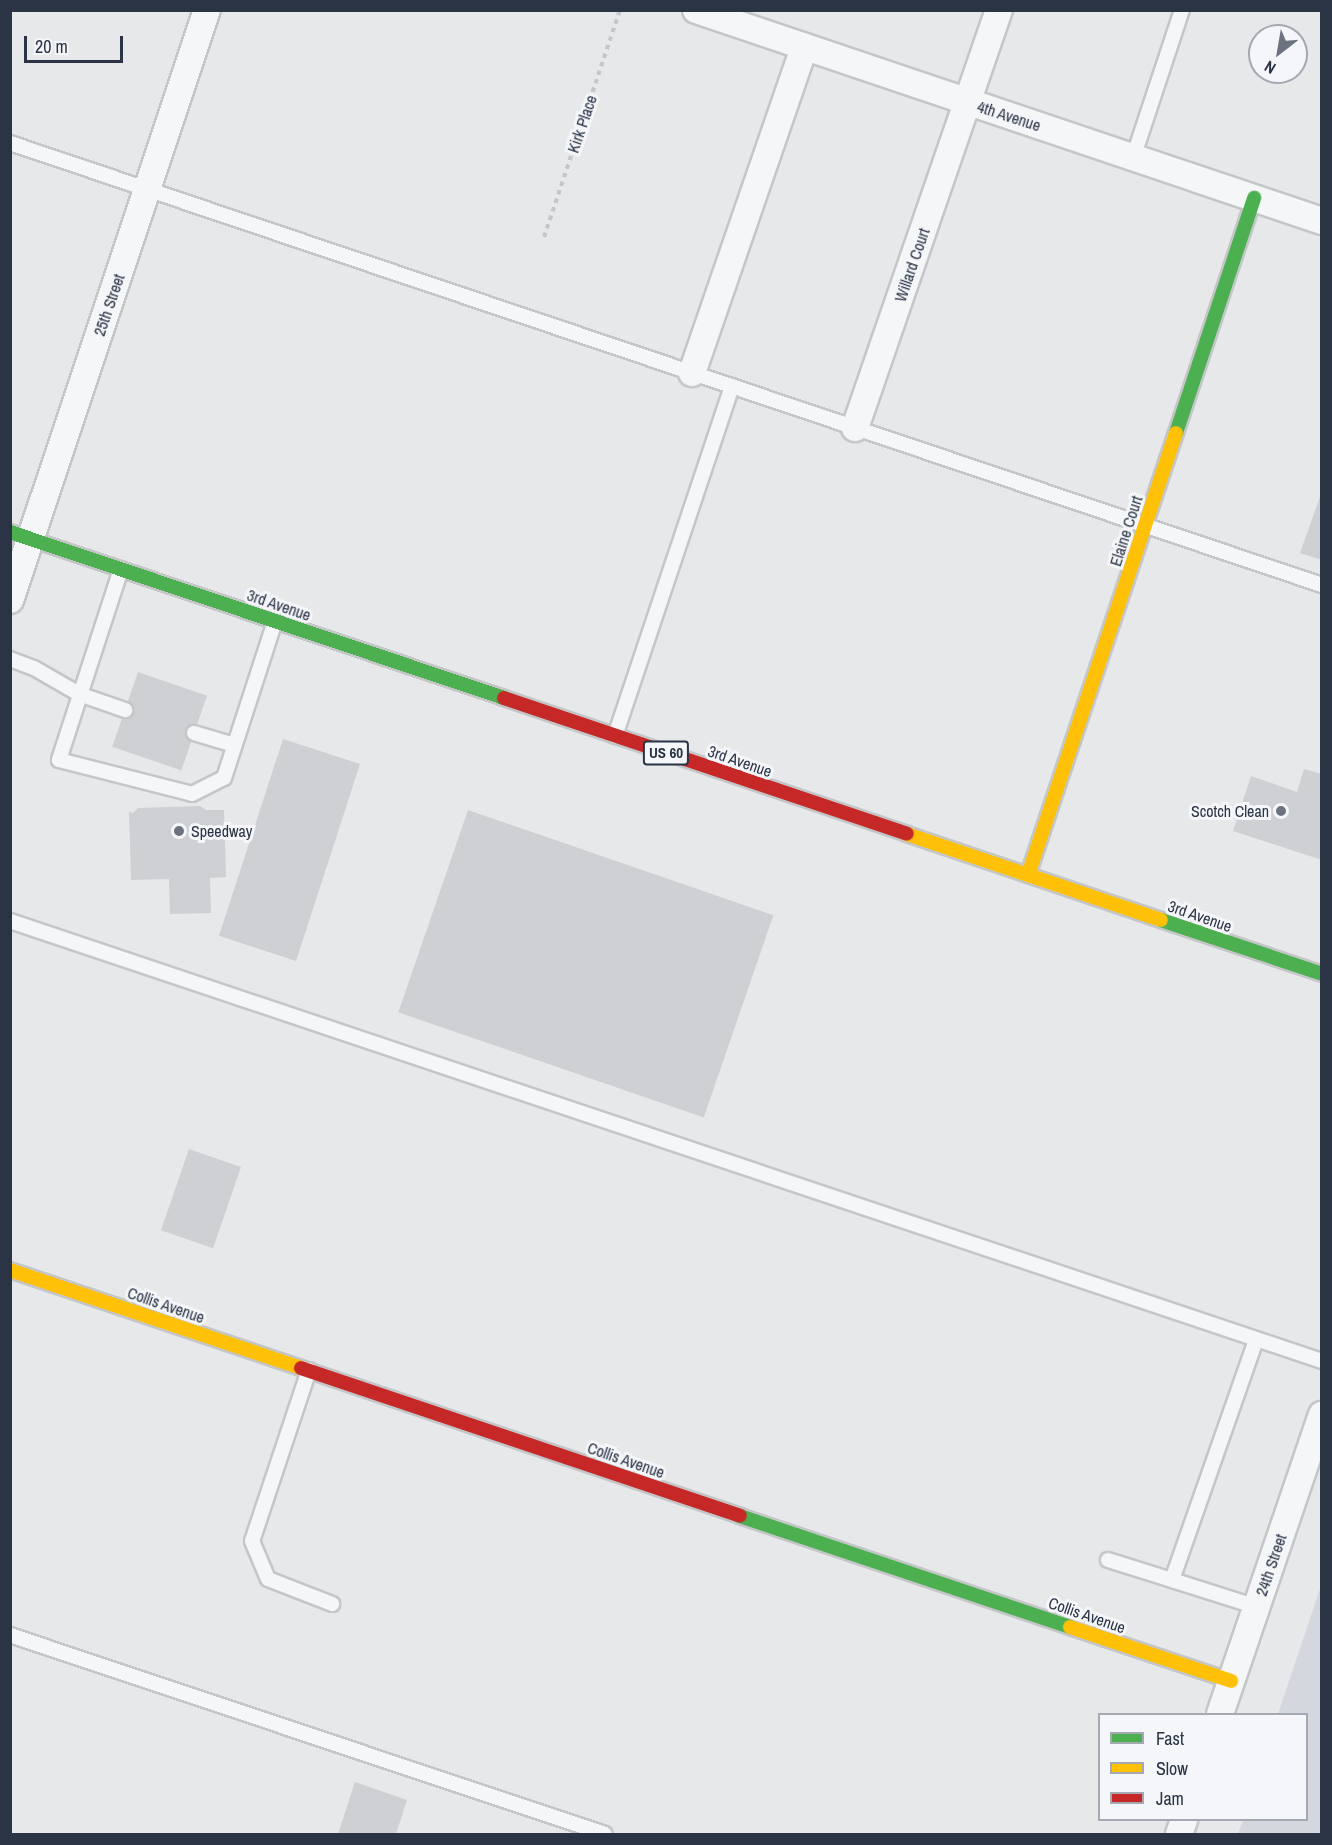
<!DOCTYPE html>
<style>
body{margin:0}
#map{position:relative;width:1332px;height:1845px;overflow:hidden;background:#e6e8ea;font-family:"Archivo Narrow",sans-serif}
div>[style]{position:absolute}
.built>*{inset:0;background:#d4d7dd}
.building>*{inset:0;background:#ced0d3;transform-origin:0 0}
.path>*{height:4px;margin-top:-2px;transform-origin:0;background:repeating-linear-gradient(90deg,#c5c6ca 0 4.5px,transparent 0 9px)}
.roads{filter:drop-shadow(2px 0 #c4c6c8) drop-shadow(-2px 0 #c4c6c8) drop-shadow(0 2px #c4c6c8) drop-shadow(0 -2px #c4c6c8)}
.lane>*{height:14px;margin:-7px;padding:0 7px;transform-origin:7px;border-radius:7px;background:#f5f6f7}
.street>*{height:26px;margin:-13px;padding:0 13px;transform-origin:13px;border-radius:13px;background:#f5f6f7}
.fast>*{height:14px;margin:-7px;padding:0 7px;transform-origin:7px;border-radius:7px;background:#4caf50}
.slow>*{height:14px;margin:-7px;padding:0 7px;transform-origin:7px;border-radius:7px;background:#ffc107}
.jam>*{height:14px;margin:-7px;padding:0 7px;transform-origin:7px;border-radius:7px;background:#c62828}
.dots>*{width:16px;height:16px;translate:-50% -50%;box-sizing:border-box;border:3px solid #f4f6f9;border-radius:50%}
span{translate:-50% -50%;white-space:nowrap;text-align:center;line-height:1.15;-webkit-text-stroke:6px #f4f6f9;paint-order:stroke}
.shield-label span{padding:2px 4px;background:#f4f6f9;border:2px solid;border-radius:4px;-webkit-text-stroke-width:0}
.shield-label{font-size:15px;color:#2b3445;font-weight:700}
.street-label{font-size:16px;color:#2b3445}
.poi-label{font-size:16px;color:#2b3445}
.right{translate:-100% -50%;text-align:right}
.left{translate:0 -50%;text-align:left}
.frame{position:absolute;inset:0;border:12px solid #2b3445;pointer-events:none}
.legend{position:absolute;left:1098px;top:1713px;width:210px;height:108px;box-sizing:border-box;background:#f4f6f9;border:2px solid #a4a8b1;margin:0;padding:8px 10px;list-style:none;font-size:18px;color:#2b3445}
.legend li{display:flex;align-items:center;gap:12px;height:30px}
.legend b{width:30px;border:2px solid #a4a8b1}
.north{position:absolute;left:1248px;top:24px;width:60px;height:60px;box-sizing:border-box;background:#f4f6f9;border:2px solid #a4a8b1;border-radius:50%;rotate:211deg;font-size:16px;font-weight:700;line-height:24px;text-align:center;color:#2b3445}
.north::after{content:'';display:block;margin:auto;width:21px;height:27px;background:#6c737f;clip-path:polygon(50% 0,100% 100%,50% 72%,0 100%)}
.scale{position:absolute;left:24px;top:36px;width:99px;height:27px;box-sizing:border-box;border:3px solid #2b3445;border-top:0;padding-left:8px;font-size:18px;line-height:21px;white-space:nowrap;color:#2b3445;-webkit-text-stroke:4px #f4f6f9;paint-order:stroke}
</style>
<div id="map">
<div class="built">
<div style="clip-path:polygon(1321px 1586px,1321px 1834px,1238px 1834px,1243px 1820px,1306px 1820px,1306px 1714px,1278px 1714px)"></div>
</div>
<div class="building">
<div style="clip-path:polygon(1322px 491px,1322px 560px,1300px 553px)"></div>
<div style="left:138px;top:672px;width:73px;height:79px;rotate:19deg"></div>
<div style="left:283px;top:739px;width:81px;height:207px;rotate:18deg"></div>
<div style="clip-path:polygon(1304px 769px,1322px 774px,1322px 860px,1233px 831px,1251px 776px,1297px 792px)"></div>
<div style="clip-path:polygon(200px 806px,206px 810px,224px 810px,226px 877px,210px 878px,211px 913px,170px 914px,169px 879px,131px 880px,129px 812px,133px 813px,138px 808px)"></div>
<div style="left:468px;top:810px;width:323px;height:214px;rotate:19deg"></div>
<div style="left:189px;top:1149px;width:55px;height:86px;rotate:19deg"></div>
<div style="clip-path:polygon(355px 1782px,407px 1800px,396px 1834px,338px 1834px)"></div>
</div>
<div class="path">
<div style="left:544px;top:237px;width:239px;rotate:-71.5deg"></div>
</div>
<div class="roads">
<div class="lane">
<div style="left:10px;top:143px;width:1384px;rotate:18.62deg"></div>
<div style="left:1133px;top:158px;width:156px;rotate:-71.7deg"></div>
<div style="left:121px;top:569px;width:201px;rotate:108deg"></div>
<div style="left:59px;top:760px;width:137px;rotate:14.3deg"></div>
<div style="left:192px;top:794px;width:36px;rotate:-27deg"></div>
<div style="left:224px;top:778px;width:165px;rotate:-72deg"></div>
<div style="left:10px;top:659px;width:26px;rotate:21deg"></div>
<div style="left:34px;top:668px;width:52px;rotate:30deg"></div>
<div style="left:79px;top:694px;width:49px;rotate:19.2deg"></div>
<div style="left:194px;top:733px;width:42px;rotate:16.7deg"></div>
<div style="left:615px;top:736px;width:369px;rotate:-71.5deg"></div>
<div style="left:10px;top:921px;width:1384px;rotate:18.54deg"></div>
<div style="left:1256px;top:1340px;width:254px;rotate:109.3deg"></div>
<div style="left:1172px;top:1580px;width:89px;rotate:17.6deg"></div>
<div style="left:309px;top:1370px;width:180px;rotate:108.4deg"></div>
<div style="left:252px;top:1541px;width:41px;rotate:67.2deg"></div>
<div style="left:268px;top:1579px;width:69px;rotate:21.3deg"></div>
<div style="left:1108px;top:1560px;width:67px;rotate:17.4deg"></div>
<div style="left:10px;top:1635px;width:627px;rotate:18.49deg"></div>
</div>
<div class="street">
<div style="left:696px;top:10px;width:661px;rotate:18.63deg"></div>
<div style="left:692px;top:373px;width:345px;rotate:-71deg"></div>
<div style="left:855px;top:428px;width:442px;rotate:-71deg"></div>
<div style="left:10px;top:600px;width:622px;rotate:-71.54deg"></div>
<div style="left:1220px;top:1714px;width:316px;rotate:-71.2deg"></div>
<div style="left:1179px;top:1834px;width:15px;rotate:-70deg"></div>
</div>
<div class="fast">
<div style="left:1176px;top:433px;width:248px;rotate:-71.6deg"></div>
<div style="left:10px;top:532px;width:521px;rotate:18.57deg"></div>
<div style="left:1161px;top:920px;width:170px;rotate:18.5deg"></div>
<div style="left:740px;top:1516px;width:348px;rotate:18.6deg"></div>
</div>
<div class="slow">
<div style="left:907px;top:834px;width:268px;rotate:18.7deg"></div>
<div style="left:1028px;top:875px;width:466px;rotate:-71.5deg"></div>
<div style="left:10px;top:1270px;width:307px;rotate:18.6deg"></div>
<div style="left:1070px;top:1627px;width:170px;rotate:18.5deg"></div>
</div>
<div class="jam">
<div style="left:504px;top:698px;width:425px;rotate:18.6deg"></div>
<div style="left:301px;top:1368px;width:463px;rotate:18.6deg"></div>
</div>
</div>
<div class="dots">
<div style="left:1281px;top:811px;background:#6c737f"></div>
<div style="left:179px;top:831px;background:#6c737f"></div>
</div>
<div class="shield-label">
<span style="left:666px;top:753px">US 60</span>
</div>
<div class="street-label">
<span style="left:1009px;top:116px;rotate:18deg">4th Avenue</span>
<span style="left:582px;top:124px;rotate:-71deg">Kirk Place</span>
<span style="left:912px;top:265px;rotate:-71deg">Willard Court</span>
<span style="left:109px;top:305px;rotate:-71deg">25th Street</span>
<span style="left:1126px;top:531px;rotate:-72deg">Elaine Court</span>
<span style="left:279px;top:605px;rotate:19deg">3rd Avenue</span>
<span style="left:740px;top:761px;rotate:19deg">3rd Avenue</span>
<span style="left:1200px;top:916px;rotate:19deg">3rd Avenue</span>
<span style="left:166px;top:1305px;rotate:19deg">Collis Avenue</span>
<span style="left:626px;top:1460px;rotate:19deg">Collis Avenue</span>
<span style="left:1271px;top:1565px;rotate:-71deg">24th Street</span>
<span style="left:1087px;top:1615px;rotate:19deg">Collis Avenue</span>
</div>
<div class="poi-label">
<span class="right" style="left:1269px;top:811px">Scotch Clean</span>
<span class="left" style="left:191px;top:831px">Speedway</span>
</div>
<div class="frame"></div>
<ul class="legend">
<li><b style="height:8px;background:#4caf50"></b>Fast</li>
<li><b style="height:8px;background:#ffc107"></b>Slow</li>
<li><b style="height:8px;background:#c62828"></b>Jam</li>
</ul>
<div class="north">N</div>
<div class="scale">20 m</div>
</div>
